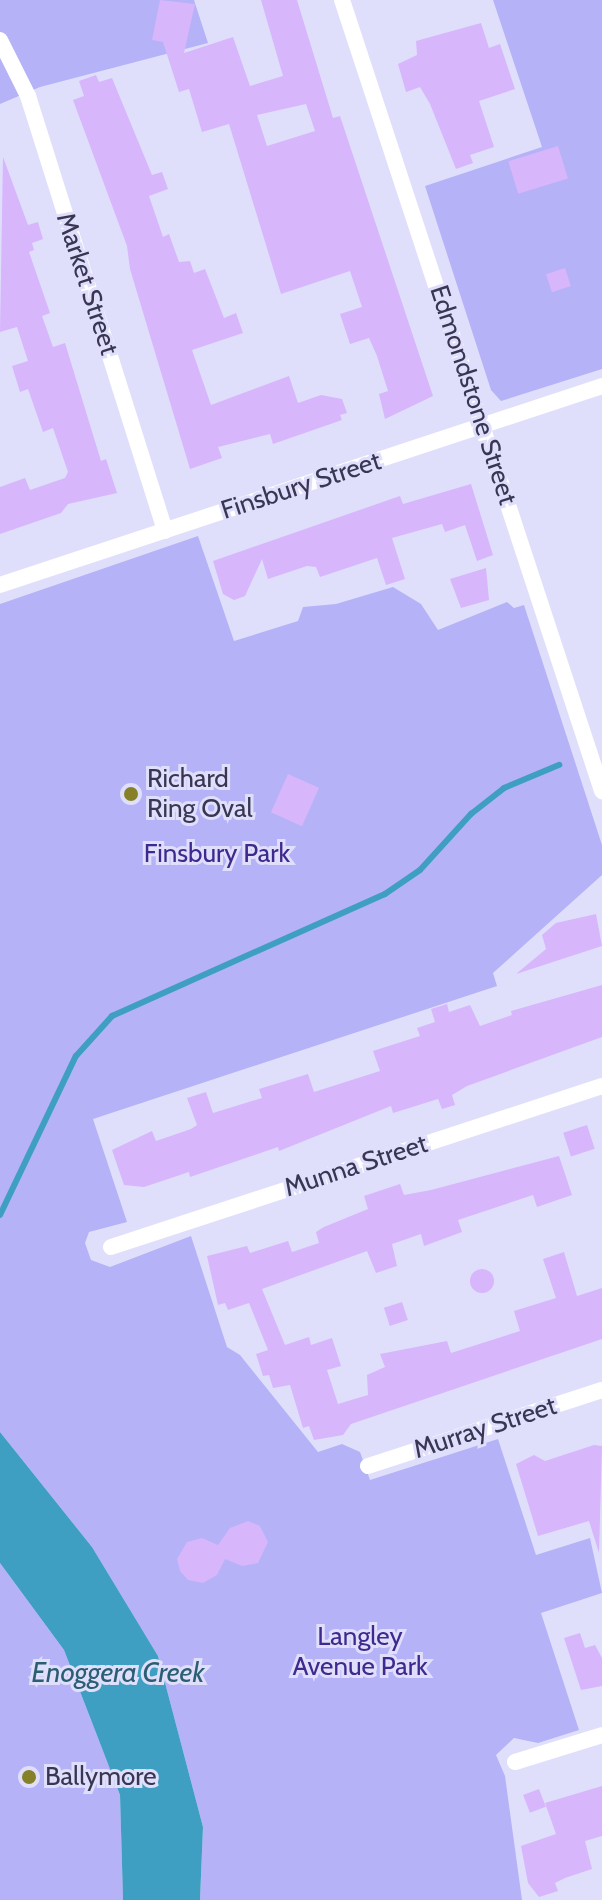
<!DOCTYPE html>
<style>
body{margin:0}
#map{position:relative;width:602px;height:1900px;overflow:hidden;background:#dfdffb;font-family:Cabin,sans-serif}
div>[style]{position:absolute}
.green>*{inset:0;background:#b5b2f7}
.water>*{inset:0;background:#3f9fc2}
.stream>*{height:6px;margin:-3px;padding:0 3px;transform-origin:3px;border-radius:3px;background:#3f9fc2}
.building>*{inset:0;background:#d7b6fc;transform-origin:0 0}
.round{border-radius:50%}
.minor>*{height:16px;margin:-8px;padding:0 8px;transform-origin:8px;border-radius:8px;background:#fff}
.dots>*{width:22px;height:22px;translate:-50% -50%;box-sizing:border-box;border:4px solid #dfdffb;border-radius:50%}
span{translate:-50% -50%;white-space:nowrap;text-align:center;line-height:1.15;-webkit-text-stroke:6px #dfdffb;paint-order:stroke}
.street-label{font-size:26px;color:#383652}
.poi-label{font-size:26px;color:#383652}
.left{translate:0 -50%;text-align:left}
.park-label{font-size:26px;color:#3f298f}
.water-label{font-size:28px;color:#2b5e72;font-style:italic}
</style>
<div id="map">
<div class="green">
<div style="clip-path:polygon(0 0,194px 0,208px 43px,40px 87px,0 104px)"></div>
<div style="clip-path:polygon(493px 0,602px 0,602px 369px,501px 401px,491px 390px,425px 186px,542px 147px)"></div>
<div style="clip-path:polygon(198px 536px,234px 641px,298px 621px,303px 607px,336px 604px,393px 587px,421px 604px,438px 630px,507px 602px,514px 608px,524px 605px,602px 845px,602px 875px,493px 973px,497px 986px,93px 1119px,127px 1222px,89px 1232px,85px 1243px,91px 1260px,110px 1267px,191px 1236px,227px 1347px,240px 1355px,318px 1452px,342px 1444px,360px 1452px,370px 1480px,498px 1439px,536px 1555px,590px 1538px,602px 1593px,541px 1613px,579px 1730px,538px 1743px,514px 1738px,496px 1755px,505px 1776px,522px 1900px,200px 1900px,203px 1827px,158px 1656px,92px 1547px,0 1432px,0 604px)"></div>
<div style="clip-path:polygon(0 1563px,64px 1650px,120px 1795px,123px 1900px,0 1900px)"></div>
</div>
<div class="water">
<div style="clip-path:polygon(0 1432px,92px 1547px,158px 1656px,203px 1827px,200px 1900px,123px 1900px,120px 1795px,64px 1650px,0 1563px)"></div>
</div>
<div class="stream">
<div style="left:0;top:1215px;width:176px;rotate:-64.5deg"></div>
<div style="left:76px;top:1056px;width:54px;rotate:-48deg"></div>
<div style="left:112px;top:1016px;width:299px;rotate:-24.1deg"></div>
<div style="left:385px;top:894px;width:42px;rotate:-34.4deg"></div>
<div style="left:420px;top:870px;width:76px;rotate:-47.7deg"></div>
<div style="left:471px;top:814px;width:42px;rotate:-38.2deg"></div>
<div style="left:504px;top:788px;width:60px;rotate:-22.7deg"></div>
</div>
<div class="building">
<div style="clip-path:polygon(evenodd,160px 0,195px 4px,184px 53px,233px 37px,250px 86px,283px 76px,261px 0,297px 0,333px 118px,340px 116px,433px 396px,385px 419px,379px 394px,388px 391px,377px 356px,369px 338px,350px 344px,340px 314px,362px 307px,350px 271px,281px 294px,229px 124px,202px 132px,189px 89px,179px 92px,163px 42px,152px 40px,160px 0,306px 104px,315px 131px,267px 146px,257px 115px,306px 104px)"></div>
<div style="clip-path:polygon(481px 23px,489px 48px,500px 44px,515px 89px,479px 101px,494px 147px,470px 155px,473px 163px,456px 169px,430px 104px,420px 87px,406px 92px,398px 64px,417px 55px,416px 41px)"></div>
<div style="clip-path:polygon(96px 75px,99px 82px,112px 78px,152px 175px,162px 172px,168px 189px,149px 196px,163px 237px,169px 234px,179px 262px,190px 261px,194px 273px,205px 269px,224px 318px,236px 313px,243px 333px,192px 350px,211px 405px,289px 376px,298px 403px,321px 395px,342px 399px,347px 413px,340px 415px,342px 420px,273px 444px,270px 434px,218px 447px,222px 458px,190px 469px,130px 269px,127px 246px,73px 100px,84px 96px,79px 81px)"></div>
<div style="left:558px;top:146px;width:34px;height:52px;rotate:73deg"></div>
<div style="clip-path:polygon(3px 157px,28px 225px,38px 222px,43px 239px,32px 243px,34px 250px,29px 252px,50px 313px,42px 316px,53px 347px,65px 343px,101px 461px,106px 459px,117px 493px,68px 504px,61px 513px,0 534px,0 487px,25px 478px,30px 490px,65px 478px,68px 472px,53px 428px,43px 432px,28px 389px,20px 392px,12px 366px,28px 361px,17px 327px,0 332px)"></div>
<div style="left:565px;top:268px;width:19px;height:20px;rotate:72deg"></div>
<div style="clip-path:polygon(471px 484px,493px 555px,477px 561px,465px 525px,445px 532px,442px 524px,392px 538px,405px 579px,386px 585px,377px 558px,320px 577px,316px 567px,307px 566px,268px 579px,262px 559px,245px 596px,234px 600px,223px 594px,213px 561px,400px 496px,403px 504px)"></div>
<div style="clip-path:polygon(486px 568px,489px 600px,461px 608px,450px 579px)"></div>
<div style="left:288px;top:774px;width:34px;height:42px;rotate:24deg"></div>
<div style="clip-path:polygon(596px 914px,602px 946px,516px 974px,546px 949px,542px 935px,556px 923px)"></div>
<div style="clip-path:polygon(602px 985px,602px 1037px,467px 1086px,452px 1095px,455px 1105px,442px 1109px,438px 1099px,393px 1113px,391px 1106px,279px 1151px,278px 1147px,190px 1177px,189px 1172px,144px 1187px,124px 1185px,112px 1150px,152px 1131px,156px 1141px,191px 1129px,197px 1125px,187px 1098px,206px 1092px,213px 1113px,262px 1098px,259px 1089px,308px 1074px,314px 1092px,380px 1071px,373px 1051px,420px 1036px,417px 1028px,435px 1022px,431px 1009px,447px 1004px,449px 1012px,470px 1005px,480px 1026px,512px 1015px,511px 1011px)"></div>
<div style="left:587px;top:1125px;width:25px;height:25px;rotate:72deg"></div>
<div style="clip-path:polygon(559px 1156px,572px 1195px,537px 1207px,533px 1195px,458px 1220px,462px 1232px,424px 1246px,421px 1234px,392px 1244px,397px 1266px,376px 1273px,367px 1251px,262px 1289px,285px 1345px,309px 1337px,311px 1345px,332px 1338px,341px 1366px,327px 1370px,338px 1404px,368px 1395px,367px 1375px,385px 1367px,380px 1354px,447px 1341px,451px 1353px,520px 1331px,514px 1311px,556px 1298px,543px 1259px,564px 1252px,577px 1296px,602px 1288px,602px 1339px,351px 1424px,343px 1435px,314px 1440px,309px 1426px,303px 1428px,290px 1385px,273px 1388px,269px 1375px,263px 1376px,256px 1354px,268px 1350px,249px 1303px,228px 1310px,225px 1303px,218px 1305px,207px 1256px,247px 1246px,250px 1253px,288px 1241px,292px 1252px,319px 1243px,316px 1232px,324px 1227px,368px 1209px,364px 1196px,400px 1184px,404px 1195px,431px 1190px)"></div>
<div class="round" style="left:470px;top:1269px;width:24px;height:24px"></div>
<div style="left:402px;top:1302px;width:19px;height:19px;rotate:72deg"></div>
<div style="clip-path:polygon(594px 1445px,602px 1446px,599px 1553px,589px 1521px,538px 1536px,516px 1464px,534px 1455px,545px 1461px)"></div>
<div style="clip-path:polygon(248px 1521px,260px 1526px,268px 1542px,258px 1563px,242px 1566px,225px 1559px,217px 1575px,203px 1583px,188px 1580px,180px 1571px,177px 1559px,187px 1542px,202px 1538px,218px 1545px,230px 1528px)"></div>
<div style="clip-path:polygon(580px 1633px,585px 1648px,595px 1645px,602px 1658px,602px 1686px,581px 1690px,564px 1638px)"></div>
<div style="clip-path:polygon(602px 1786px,602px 1836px,585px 1841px,592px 1869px,565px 1878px,555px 1883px,558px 1891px,539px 1897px,528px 1883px,521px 1846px,556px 1834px,545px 1803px)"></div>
<div style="left:539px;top:1789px;width:19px;height:17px;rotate:69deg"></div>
</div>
<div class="minor">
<div style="left:342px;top:0;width:833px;rotate:71.8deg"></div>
<div style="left:0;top:40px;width:63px;rotate:63.4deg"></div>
<div style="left:28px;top:96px;width:456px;rotate:72.5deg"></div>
<div style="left:0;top:585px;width:634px;rotate:-18.29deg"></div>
<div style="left:111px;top:1247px;width:517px;rotate:-18.15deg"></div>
<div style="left:368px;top:1466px;width:246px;rotate:-18deg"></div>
<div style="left:515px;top:1762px;width:91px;rotate:-17.2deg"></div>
</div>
<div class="dots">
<div style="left:131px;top:794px;background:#868028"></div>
<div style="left:29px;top:1777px;background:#868028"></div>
</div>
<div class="street-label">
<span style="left:87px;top:284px;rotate:72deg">Market Street</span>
<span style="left:473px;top:395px;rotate:72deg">Edmondstone Street</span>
<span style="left:301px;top:486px;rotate:-18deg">Finsbury Street</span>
<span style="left:356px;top:1166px;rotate:-18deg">Munna Street</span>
<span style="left:485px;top:1428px;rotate:-18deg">Murray Street</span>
</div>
<div class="poi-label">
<span class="left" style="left:147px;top:794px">Richard<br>Ring Oval</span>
<span class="left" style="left:45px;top:1777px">Ballymore</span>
</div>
<div class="park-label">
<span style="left:217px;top:854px">Finsbury Park</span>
<span style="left:360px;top:1652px">Langley<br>Avenue Park</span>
</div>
<div class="water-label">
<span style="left:118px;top:1672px">Enoggera Creek</span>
</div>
</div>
